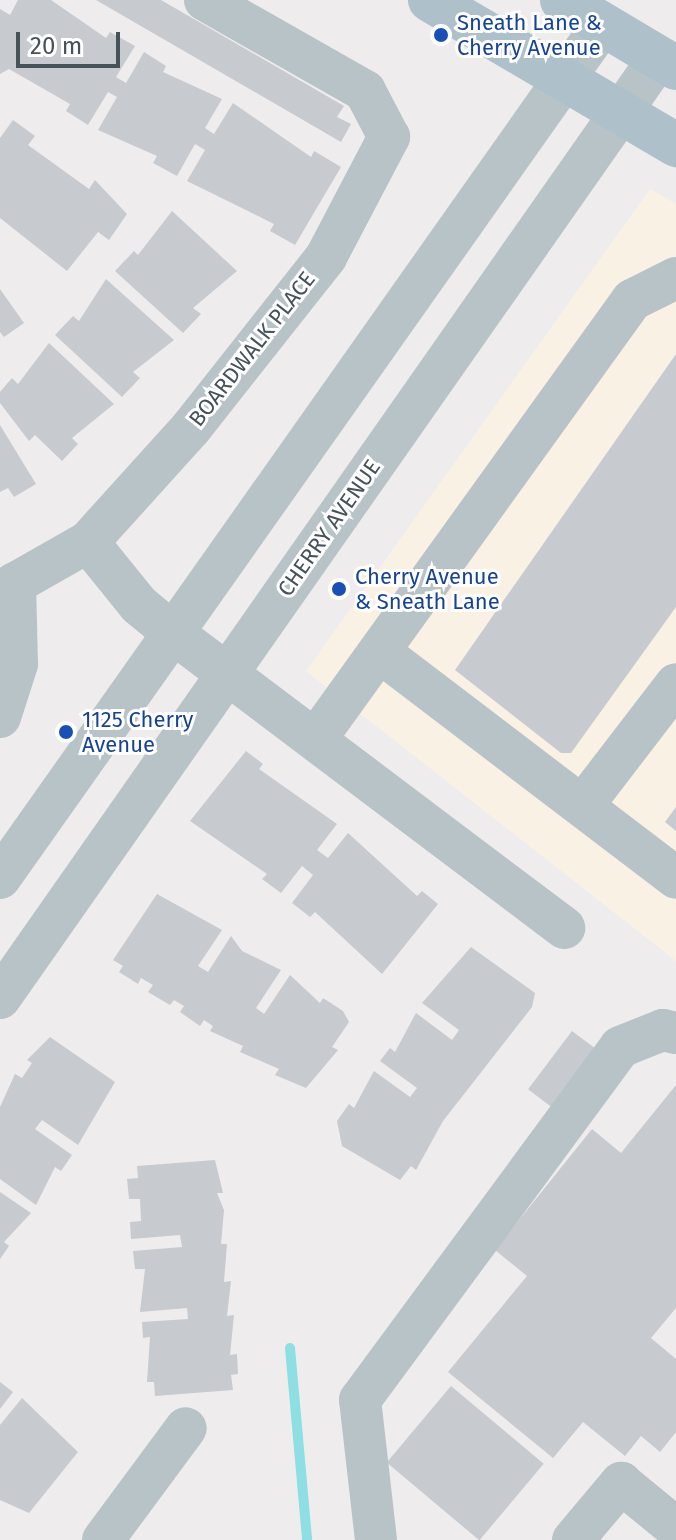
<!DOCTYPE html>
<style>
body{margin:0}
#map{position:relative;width:676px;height:1540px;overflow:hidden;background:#efeced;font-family:"Fira Sans",sans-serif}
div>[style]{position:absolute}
.commercial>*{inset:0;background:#faf1e5}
.stream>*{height:10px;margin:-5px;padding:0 5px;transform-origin:5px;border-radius:5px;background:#8ddfe4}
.building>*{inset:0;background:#c7cacf;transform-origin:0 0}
.minor>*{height:42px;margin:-21px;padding:0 21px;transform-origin:21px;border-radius:21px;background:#b8c3c8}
.major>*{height:44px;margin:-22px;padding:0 22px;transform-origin:22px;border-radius:22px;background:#aec0ca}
.dots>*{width:22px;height:22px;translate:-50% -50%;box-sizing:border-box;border:4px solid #fff;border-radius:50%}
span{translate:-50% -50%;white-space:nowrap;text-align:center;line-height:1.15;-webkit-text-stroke:6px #fff;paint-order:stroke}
.transit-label{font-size:22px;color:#164399}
.left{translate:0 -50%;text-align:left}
.street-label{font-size:22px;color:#465258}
.scale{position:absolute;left:16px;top:32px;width:104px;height:36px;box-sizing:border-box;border:4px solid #465258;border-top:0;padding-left:10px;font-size:24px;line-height:28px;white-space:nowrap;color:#465258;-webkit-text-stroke:6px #fff;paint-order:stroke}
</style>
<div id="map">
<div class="commercial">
<div style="clip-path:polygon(650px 189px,676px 204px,676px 961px,306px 671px)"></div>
</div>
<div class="stream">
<div style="left:290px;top:1348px;width:193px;rotate:84.9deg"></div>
</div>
<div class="building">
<div style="clip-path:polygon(18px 0,51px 0,106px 38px,110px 32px,135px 46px,116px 77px,126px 83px,144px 52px,166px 66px,163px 72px,222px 99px,205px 128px,214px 134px,233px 103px,311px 157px,314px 151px,341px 167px,295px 245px,270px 231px,274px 224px,187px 181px,205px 150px,195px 144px,177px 176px,153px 163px,157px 156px,98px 130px,117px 97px,108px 92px,88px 125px,66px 111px,70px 104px,9px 69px,0 74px,0 9px,10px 15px)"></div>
<div style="clip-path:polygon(96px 0,161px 0,344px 106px,337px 117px,351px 124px,341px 142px)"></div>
<div style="clip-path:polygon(13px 120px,35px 136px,28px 145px,89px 189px,95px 180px,127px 214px,109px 240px,98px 232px,67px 271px,0 218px,0 138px)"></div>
<div style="clip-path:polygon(172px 211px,237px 271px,193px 308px,201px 314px,183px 333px,115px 271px,134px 251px,138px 255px)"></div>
<div style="clip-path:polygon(106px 279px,174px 340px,133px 372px,140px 378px,122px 397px,55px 335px,73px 316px,79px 321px)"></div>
<div style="clip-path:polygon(0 289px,24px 323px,4px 337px,0 332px)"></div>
<div style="clip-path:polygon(49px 343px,114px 404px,72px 438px,78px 444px,62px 461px,35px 435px,29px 441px,0 403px,0 392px,12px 378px,18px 384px)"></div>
<div style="clip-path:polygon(676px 354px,676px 607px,571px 753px,561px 753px,455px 670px)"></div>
<div style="clip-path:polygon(0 425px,36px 484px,14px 497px,8px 488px,0 492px)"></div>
<div style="clip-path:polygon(246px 751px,263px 764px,259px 769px,337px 824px,317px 850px,328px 858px,348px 833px,417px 896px,422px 891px,438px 904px,382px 974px,315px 912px,310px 917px,292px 903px,313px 875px,302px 866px,281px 893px,262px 879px,267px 874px,190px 821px)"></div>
<div style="clip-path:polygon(676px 807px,676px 831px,665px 822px)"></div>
<div style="clip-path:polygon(157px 894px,222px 930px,198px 966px,208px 972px,231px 936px,242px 951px,281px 970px,256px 1008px,264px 1014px,290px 975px,320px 1003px,323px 998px,343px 1011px,349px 1022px,332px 1047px,338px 1050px,306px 1088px,275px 1075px,279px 1069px,240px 1052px,243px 1046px,210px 1031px,213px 1026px,204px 1020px,200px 1026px,180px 1012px,184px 1006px,174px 1000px,170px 1005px,148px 992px,153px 985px,141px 978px,138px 984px,119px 972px,123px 966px,113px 960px)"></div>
<div style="clip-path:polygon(471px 947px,535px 993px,532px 1007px,443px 1121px,416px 1170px,411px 1166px,400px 1180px,342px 1146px,337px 1121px,349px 1104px,354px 1108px,374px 1071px,410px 1097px,417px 1088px,380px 1061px,390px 1048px,395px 1052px,416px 1013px,452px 1040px,459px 1030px,422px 1003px)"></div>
<div style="left:572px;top:1031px;width:38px;height:73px;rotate:37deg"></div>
<div style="clip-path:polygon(50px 1037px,115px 1082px,78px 1145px,42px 1120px,35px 1129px,72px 1155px,61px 1171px,55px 1167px,36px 1205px,0 1179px,0 1107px,15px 1074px,22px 1078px,32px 1063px,27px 1060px)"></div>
<div style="clip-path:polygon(676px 1085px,676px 1308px,651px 1338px,676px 1359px,676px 1432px,660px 1452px,641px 1436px,625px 1456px,583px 1422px,553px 1458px,448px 1372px,527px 1276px,495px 1250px,592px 1129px,621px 1153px)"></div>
<div style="clip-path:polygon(215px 1160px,223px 1193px,217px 1193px,224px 1210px,221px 1244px,227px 1244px,224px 1282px,231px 1281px,227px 1316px,234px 1315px,230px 1355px,237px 1354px,238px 1374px,231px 1375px,233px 1390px,155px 1396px,154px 1382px,147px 1382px,150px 1337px,143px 1338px,142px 1322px,188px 1319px,187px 1308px,140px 1312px,145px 1269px,135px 1269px,133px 1251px,182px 1247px,180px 1235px,131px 1239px,130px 1222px,141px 1221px,140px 1199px,129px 1199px,127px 1179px,138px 1178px,137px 1166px)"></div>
<div style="clip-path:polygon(0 1192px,31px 1213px,4px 1242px,9px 1246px,0 1259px)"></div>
<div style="clip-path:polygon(0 1382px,13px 1392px,0 1409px)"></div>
<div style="left:451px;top:1386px;width:121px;height:100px;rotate:40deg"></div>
<div style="clip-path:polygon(22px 1398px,78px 1452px,29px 1513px,0 1500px,0 1425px)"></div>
</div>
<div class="minor">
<div style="left:88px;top:542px;width:81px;rotate:51deg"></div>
<div style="left:139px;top:605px;width:44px;rotate:39.5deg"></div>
<div style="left:173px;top:633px;width:490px;rotate:37deg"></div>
<div style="left:0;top:592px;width:101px;rotate:-29.6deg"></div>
<div style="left:88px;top:542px;width:154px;rotate:-47.9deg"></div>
<div style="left:191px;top:428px;width:218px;rotate:-51.7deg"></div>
<div style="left:326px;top:257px;width:136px;rotate:-62.3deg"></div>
<div style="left:389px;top:137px;width:52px;rotate:-117.6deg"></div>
<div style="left:365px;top:91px;width:184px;rotate:-150.4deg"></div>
<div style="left:381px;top:653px;width:371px;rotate:37.3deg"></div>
<div style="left:0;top:717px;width:56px;rotate:-72.2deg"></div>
<div style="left:17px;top:664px;width:81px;rotate:-91.4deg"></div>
<div style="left:318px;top:736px;width:537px;rotate:-54.24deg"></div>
<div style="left:632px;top:300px;width:49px;rotate:-26.6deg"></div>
<div style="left:584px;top:804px;width:151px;rotate:-52.5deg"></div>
<div style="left:0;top:878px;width:1045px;rotate:-54.77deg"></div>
<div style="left:0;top:998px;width:1148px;rotate:-54.97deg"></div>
<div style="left:103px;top:1540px;width:139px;rotate:-53.5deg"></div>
<div style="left:376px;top:1540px;width:141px;rotate:-96.5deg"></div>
<div style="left:360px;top:1400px;width:438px;rotate:-53.6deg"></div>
<div style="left:620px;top:1047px;width:46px;rotate:-21.6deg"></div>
<div style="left:663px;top:1030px;width:13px;rotate:13deg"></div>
<div style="left:573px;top:1540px;width:75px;rotate:-49.9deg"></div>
<div style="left:621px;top:1483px;width:71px;rotate:39.3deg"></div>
</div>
<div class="major">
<div style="left:430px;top:0;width:286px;rotate:30.5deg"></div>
<div style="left:562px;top:0;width:133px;rotate:30.8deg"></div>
</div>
<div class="dots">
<div style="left:441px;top:35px;background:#1a4fb4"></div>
<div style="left:339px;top:589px;background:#1a4fb4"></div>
<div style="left:66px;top:732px;background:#1a4fb4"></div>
</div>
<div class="transit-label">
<span class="left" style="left:457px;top:35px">Sneath Lane &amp;<br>Cherry Avenue</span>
<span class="left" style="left:355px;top:589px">Cherry Avenue<br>&amp; Sneath Lane</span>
<span class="left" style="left:82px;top:732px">1125 Cherry<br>Avenue</span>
</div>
<div class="street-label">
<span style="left:252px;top:349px;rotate:-52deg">BOARDWALK PLACE</span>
<span style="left:329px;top:528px;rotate:-55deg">CHERRY AVENUE</span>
</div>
<div class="scale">20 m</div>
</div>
